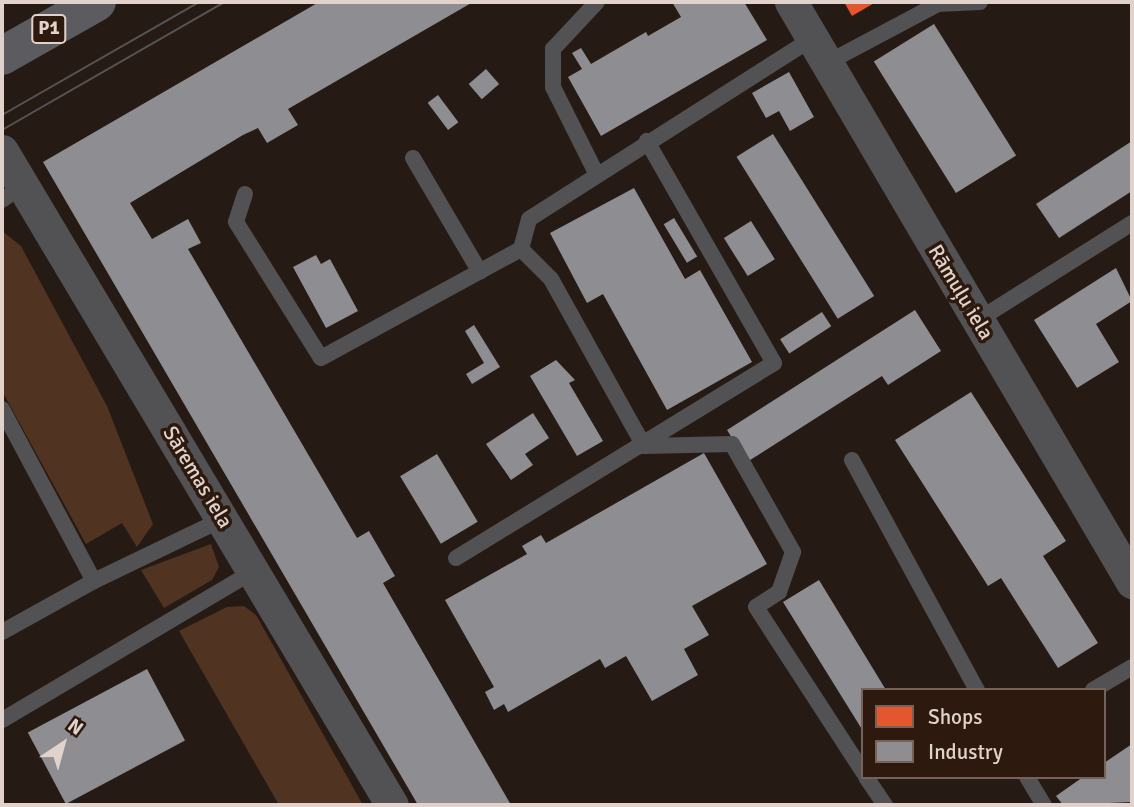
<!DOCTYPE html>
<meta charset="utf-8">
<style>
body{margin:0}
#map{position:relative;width:1134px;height:807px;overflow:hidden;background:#261b14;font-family:Signika,sans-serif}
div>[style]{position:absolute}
.green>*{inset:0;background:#503321}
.shops>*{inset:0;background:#e4572e}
.industry>*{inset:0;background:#8d8d92;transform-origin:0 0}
.lane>*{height:16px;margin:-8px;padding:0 8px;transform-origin:8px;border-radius:8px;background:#525153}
.street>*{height:33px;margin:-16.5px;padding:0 16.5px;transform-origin:16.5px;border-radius:16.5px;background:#525153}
.primary>*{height:38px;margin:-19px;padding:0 19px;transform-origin:19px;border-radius:19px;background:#5c5b60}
.tram>*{height:2px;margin:-1px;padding:0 1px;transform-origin:1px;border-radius:1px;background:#575455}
span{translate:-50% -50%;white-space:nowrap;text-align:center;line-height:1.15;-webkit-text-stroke:7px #2d190d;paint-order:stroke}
.shield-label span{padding:2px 5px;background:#2d190d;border:2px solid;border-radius:5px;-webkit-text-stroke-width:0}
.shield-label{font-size:19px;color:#e1d3cb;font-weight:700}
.street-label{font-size:21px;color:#e1d3cb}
.frame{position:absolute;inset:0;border:4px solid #e1d3cb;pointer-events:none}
.legend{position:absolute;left:861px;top:688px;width:245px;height:91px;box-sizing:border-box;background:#2d190d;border:2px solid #756359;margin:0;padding:9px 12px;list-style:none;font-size:21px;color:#e1d3cb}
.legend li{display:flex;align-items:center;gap:14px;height:35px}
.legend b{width:35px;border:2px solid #756359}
.north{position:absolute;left:28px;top:709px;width:70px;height:70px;-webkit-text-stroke:5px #2d190d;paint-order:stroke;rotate:36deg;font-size:19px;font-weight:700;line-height:28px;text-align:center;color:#e1d3cb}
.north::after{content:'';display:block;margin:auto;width:24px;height:32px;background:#e1d3cb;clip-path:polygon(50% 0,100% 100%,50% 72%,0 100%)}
</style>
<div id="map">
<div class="green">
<div style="clip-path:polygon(2px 231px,21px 246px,107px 406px,153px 524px,137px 547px,122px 523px,86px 544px,2px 391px)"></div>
<div style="clip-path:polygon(211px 544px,219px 567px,212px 580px,164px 608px,141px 570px)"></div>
<div style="clip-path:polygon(244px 606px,256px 615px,363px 805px,279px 805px,179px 631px,227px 607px)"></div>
</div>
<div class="shops">
<div style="clip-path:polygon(844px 2px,876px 2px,852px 16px)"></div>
</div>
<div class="industry">
<div style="clip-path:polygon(319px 2px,473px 2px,288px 109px,298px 125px,267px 143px,258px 128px,243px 135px,130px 203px,152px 239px,188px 219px,201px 243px,188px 249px,357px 538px,369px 531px,395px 576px,383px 583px,511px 805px,418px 805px,43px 162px)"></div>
<div style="clip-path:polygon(672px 2px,744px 2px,767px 40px,601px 136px,568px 77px,582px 69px,572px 53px,581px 48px,591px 64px,646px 32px,648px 36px,681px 17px)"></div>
<div style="left:934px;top:24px;width:155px;height:71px;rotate:58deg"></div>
<div style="left:486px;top:69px;width:20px;height:23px;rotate:49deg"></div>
<div style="clip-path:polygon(789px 72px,814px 117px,790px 131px,779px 111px,766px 118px,752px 93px)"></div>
<div style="left:438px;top:95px;width:34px;height:13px;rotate:53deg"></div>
<div style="left:773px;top:134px;width:191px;height:43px;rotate:58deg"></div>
<div style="clip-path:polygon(1132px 141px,1132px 191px,1059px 238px,1036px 204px)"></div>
<div style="clip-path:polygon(634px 188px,685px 279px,700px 270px,752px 362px,667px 410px,603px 294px,587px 303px,550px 233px)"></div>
<div style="left:674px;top:218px;width:45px;height:12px;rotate:59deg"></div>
<div style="left:751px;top:221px;width:45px;height:32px;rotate:58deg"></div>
<div style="clip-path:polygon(316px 255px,321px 264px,330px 259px,358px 311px,326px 328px,293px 267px)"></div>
<div style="clip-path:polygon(1116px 268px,1132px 301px,1096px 324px,1119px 362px,1077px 388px,1034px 320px)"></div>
<div style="clip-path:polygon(915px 310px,941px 351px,888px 385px,882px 376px,747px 462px,727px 430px)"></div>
<div style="left:822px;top:312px;width:17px;height:50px;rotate:57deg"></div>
<div style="clip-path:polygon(474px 325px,500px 367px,472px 384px,466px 374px,484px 363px,465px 331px)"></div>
<div style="clip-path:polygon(556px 360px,575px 380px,569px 383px,603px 441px,577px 456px,530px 376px)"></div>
<div style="clip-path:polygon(971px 392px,1066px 541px,1043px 556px,1098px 643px,1058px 668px,1001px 578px,988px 586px,895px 440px)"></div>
<div style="clip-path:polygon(533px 413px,549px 438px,525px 454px,533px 465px,511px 480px,486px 444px)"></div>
<div style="clip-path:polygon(704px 453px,767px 564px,692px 606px,709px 635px,684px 649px,698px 675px,652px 701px,626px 656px,605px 668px,600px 659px,508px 712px,504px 704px,494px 710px,485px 692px,494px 687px,445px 600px,527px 554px,522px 546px,541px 535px,546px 543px)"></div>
<div style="left:437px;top:454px;width:79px;height:43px;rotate:59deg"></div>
<div style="clip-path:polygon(819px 580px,886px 690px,863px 690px,863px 731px,783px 602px)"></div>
<div style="left:147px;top:669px;width:81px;height:135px;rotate:62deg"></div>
<div style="clip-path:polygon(1132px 744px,1132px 802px,1063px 805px,1056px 796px,1083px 777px,1104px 777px,1104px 763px)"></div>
</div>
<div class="lane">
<div style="left:825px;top:64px;width:128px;rotate:-28deg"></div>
<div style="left:938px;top:4px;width:42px;rotate:-2.7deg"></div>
<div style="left:413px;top:158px;width:132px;rotate:59.6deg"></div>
<div style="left:596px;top:173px;width:96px;rotate:-116.6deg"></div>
<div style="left:553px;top:87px;width:38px;rotate:-90deg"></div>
<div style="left:553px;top:49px;width:64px;rotate:-46.9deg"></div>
<div style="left:245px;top:194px;width:29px;rotate:108deg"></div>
<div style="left:236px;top:222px;width:160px;rotate:58deg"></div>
<div style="left:321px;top:358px;width:228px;rotate:-28.6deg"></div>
<div style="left:521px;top:249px;width:31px;rotate:-75deg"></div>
<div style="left:529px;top:219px;width:335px;rotate:-32.5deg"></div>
<div style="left:2px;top:200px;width:24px;rotate:-35deg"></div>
<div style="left:521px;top:249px;width:42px;rotate:45deg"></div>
<div style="left:551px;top:279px;width:191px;rotate:60.9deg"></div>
<div style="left:644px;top:446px;width:88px;rotate:-1.3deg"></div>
<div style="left:732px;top:444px;width:124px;rotate:60.5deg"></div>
<div style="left:793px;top:552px;width:42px;rotate:109.3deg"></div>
<div style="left:779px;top:592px;width:27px;rotate:147deg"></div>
<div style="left:756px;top:607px;width:197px;rotate:57deg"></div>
<div style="left:978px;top:320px;width:182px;rotate:-32.2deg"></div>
<div style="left:2px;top:409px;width:195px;rotate:61.9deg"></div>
<div style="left:94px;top:581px;width:105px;rotate:151deg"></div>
<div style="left:852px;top:460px;width:262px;rotate:61.5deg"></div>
<div style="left:456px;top:558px;width:373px;rotate:-31.5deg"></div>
<div style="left:774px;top:363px;width:256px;rotate:-119.8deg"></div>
<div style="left:94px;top:581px;width:143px;rotate:-25.7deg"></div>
<div style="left:1093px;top:690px;width:45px;rotate:-30.5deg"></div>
<div style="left:2px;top:720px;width:293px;rotate:-30.6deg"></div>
<div style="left:866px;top:777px;width:34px;rotate:56deg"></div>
<div style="left:1027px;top:777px;width:33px;rotate:59deg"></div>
</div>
<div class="street">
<div style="left:791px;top:2px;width:673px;rotate:59.55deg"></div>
<div style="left:2px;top:151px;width:761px;rotate:59.19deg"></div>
</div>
<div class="primary">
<div style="left:2px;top:56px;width:109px;rotate:-29.6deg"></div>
</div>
<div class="tram">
<div style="left:2px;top:115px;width:227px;rotate:-29.8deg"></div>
<div style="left:2px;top:130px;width:257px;rotate:-29.9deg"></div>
</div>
<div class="shield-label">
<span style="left:49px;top:29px">P1</span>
</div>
<div class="street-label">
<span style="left:961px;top:292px;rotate:59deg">Rāmuļu iela</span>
<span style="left:198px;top:477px;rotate:59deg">Sāremas iela</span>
</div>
<div class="frame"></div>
<ul class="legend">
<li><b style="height:19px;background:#e4572e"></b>Shops</li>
<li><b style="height:19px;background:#8d8d92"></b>Industry</li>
</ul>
<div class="north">N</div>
</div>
